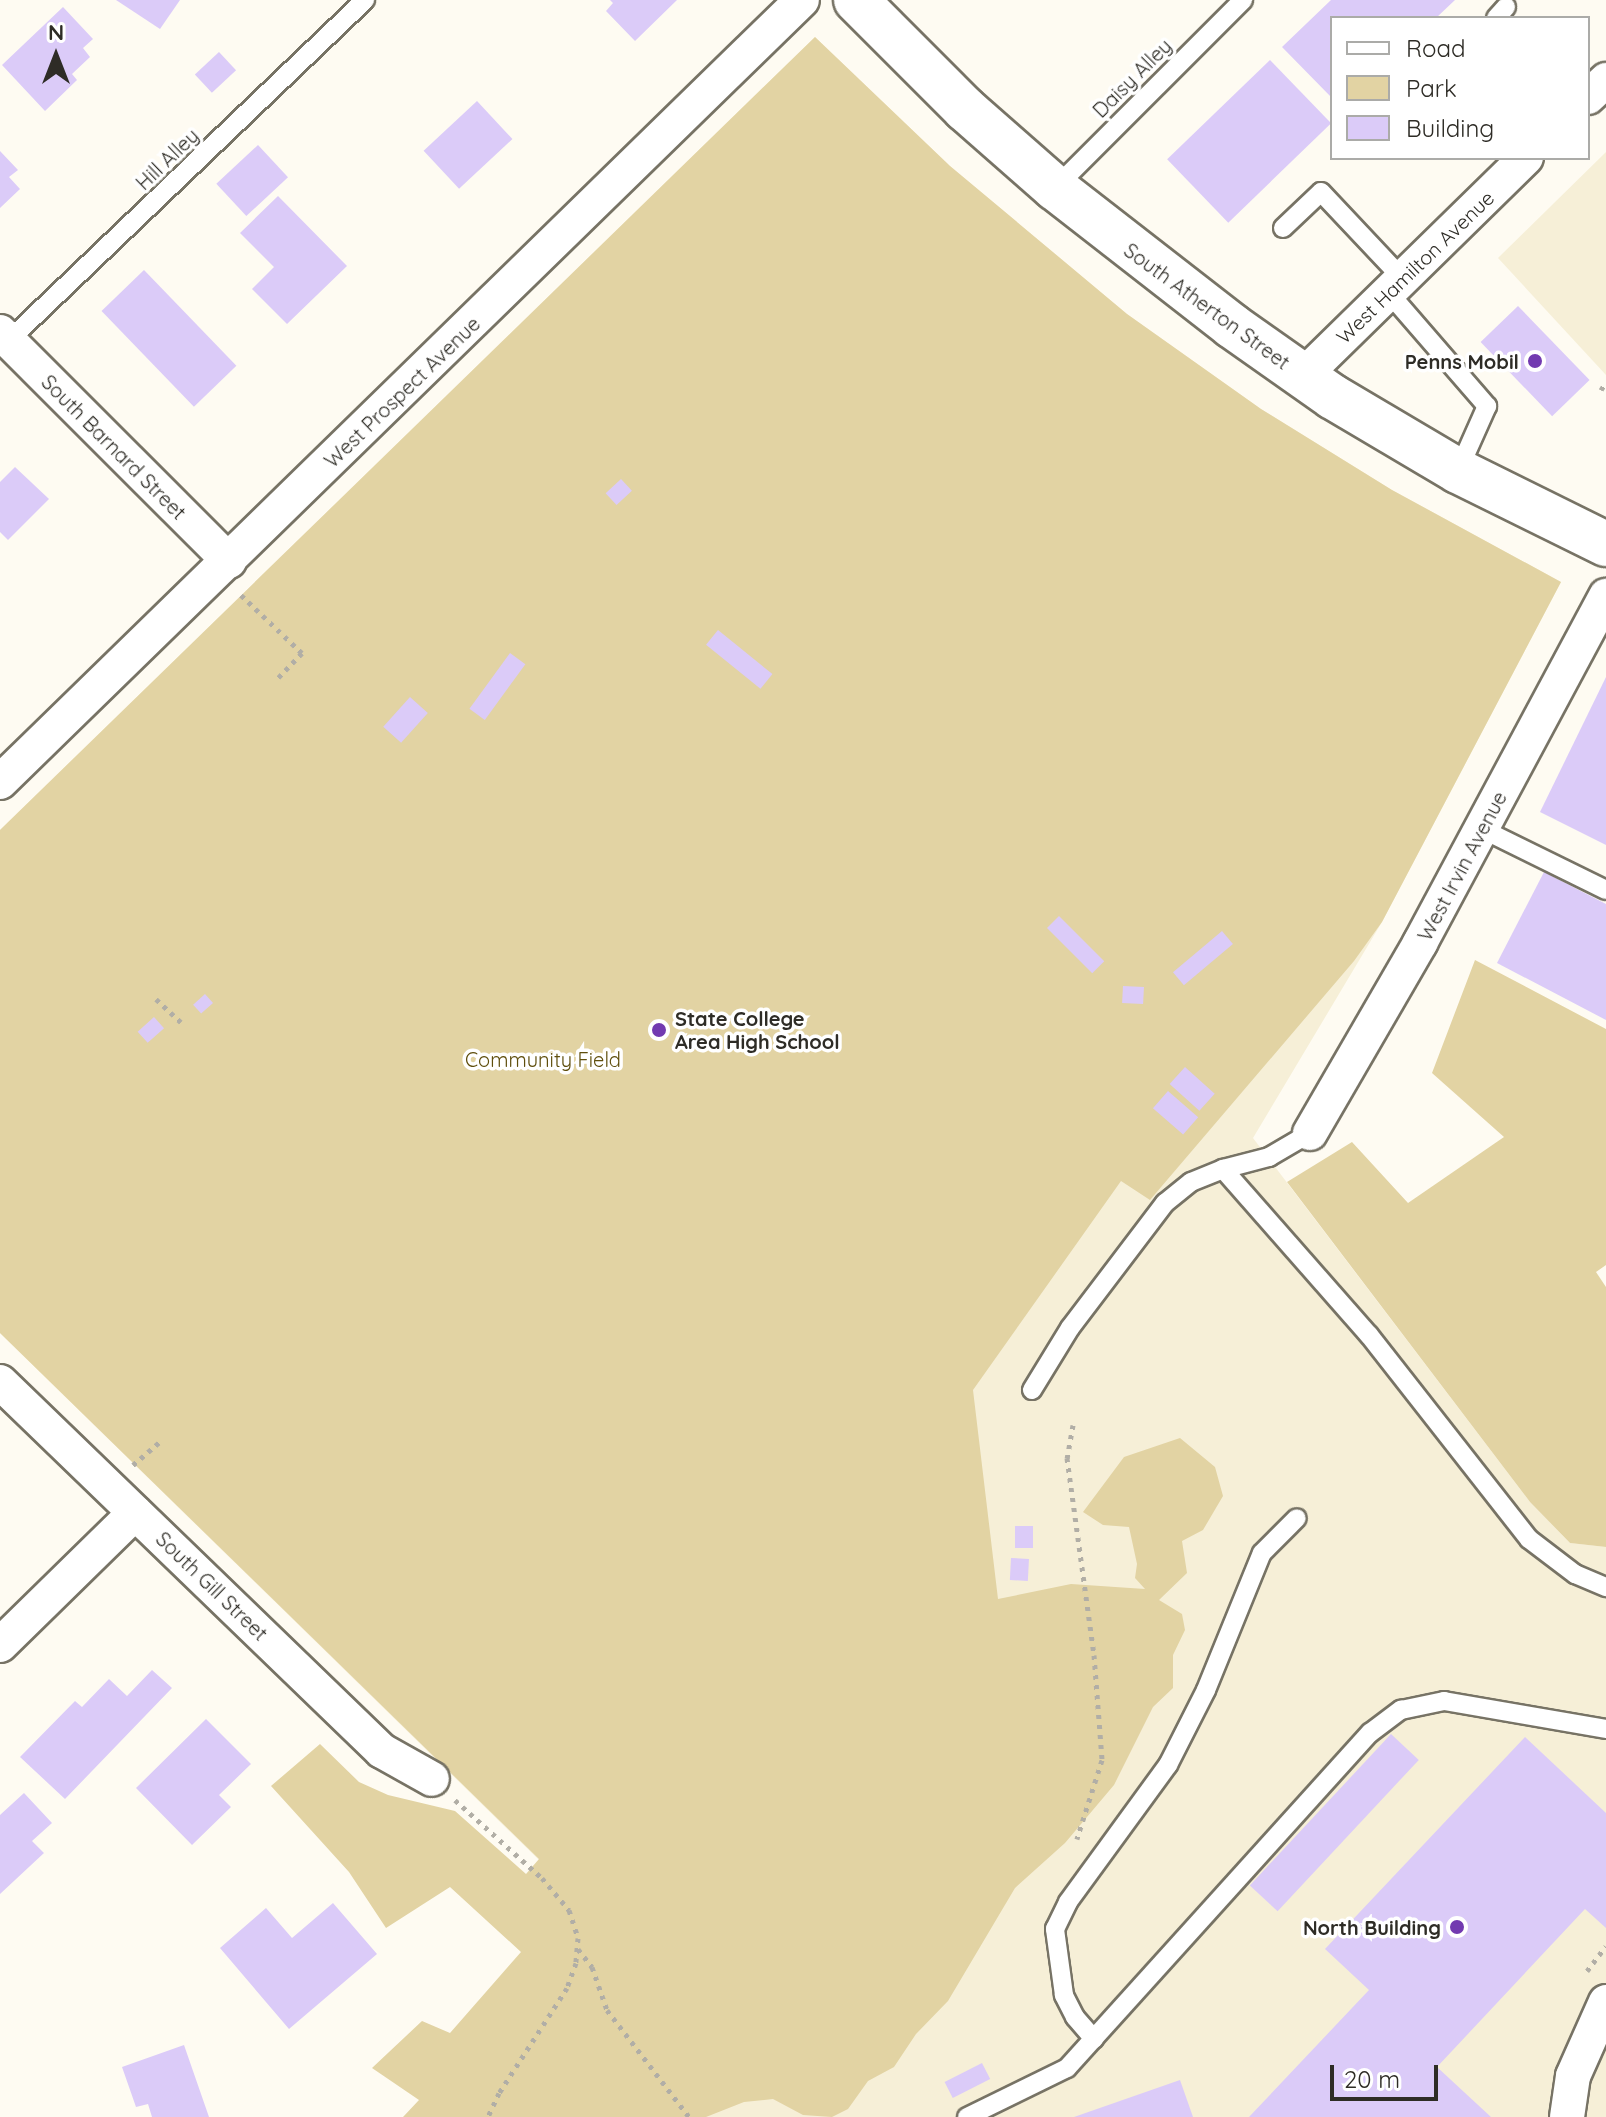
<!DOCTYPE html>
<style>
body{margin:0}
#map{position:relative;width:1606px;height:2117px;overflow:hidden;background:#fefbf2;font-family:Quicksand,sans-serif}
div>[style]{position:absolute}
.built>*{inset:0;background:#f6efd7}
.green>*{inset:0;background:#e2d3a3}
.building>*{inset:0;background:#dbcbf8;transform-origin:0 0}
.path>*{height:5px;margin-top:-2.5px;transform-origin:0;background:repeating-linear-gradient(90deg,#b1aea6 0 4px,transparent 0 10px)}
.roads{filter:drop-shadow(2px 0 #777365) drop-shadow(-2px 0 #777365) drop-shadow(0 2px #777365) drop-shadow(0 -2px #777365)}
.lane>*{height:18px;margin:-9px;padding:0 9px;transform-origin:9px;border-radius:9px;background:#fff}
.street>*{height:34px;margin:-17px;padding:0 17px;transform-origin:17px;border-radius:17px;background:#fff}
.primary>*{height:44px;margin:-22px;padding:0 22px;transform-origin:22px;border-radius:22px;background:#fff}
.dots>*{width:22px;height:22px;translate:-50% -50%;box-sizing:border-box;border:4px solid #fff;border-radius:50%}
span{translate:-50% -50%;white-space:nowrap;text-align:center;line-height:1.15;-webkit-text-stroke:7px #fff;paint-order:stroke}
.street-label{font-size:20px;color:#2e2c26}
.poi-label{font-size:20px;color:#2e2c26;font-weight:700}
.right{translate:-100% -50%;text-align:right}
.left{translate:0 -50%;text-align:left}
.park-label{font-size:20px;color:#5f4e0c}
.legend{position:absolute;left:1330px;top:16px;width:260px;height:144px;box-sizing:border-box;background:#fff;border:2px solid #ababa8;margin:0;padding:10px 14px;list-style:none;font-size:24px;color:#2e2c26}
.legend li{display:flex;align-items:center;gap:16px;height:40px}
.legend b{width:40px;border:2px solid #ababa8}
.north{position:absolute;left:16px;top:16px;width:80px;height:80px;-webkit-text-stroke:6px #fff;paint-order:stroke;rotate:0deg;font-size:22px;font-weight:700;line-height:32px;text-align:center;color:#2e2c26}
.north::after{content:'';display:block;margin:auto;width:28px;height:36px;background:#2e2c26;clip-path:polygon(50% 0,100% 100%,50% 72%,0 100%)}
.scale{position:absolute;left:1330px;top:2065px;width:108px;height:36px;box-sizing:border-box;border:4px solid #2e2c26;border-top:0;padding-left:10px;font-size:24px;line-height:28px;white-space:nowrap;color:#2e2c26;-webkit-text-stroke:6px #fff;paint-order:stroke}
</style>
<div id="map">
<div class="built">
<div style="clip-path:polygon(815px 37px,950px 166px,1127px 314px,1261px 409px,1392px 490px,1561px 582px,1382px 922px,1253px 1138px,1530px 1502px,1570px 1543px,1606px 1547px,1606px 2117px,418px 2117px,577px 1915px,539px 1860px,0 1333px,0 830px)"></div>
<div style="clip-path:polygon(1606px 152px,1606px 375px,1498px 258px)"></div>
</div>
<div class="green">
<div style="clip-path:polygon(815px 37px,950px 166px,1127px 314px,1261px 409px,1392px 490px,1561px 582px,1382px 922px,1354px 961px,1150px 1200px,1121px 1181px,973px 1390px,998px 1599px,1071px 1584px,1145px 1589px,1135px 1578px,1137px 1564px,1129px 1527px,1103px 1525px,1083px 1512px,1124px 1457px,1180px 1438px,1215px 1467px,1223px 1496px,1203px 1530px,1182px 1541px,1187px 1573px,1159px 1600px,1182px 1614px,1185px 1630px,1173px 1655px,1173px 1688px,1153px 1707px,1114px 1785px,1065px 1843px,1015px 1888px,948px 2001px,916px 2034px,894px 2067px,868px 2081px,848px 2109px,832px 2117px,803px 2115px,773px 2099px,744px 2102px,706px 2117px,403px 2117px,419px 2100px,372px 2068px,422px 2021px,450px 2033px,521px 1952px,450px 1887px,386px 1928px,349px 1872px,271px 1786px,320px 1744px,359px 1782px,388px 1795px,455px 1811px,526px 1874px,539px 1859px,0 1333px,0 830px)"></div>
<div style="clip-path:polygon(1475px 960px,1606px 1029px,1606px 1265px,1596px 1272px,1606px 1287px,1606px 1547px,1570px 1543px,1530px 1502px,1287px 1182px,1352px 1142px,1408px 1203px,1504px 1137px,1432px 1073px)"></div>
</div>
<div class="building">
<div style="clip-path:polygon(116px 0,180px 0,160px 29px)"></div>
<div style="clip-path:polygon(610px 0,677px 0,635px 41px,606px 11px,613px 3px)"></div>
<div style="clip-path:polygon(1331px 0,1455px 0,1436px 18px,1332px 18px,1332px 98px,1282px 47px)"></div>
<div style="clip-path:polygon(63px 7px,93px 39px,83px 48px,90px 57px,72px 74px,77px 80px,45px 111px,2px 65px)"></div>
<div style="left:219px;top:52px;width:25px;height:33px;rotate:47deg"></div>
<div style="left:1270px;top:60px;width:88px;height:143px;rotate:46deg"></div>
<div style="left:477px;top:101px;width:52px;height:73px;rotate:47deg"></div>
<div style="left:258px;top:145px;width:44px;height:57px;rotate:47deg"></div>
<div style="clip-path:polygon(0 151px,18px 170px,9px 177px,20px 189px,0 208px)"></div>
<div style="clip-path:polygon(278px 196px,347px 266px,287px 324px,252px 289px,274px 267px,240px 233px)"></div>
<div style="left:144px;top:270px;width:133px;height:59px;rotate:46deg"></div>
<div style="left:1518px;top:306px;width:103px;height:52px;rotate:46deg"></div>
<div style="clip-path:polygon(15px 467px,49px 499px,8px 540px,0 532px,0 482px)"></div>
<div style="left:621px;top:479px;width:16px;height:21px;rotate:47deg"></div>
<div style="left:718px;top:630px;width:70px;height:19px;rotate:39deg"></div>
<div style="left:510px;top:653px;width:19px;height:69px;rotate:36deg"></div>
<div style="clip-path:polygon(1606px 677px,1606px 845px,1540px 812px)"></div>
<div style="left:410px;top:697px;width:24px;height:40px;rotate:42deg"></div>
<div style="clip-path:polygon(1544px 872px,1606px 904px,1606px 1020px,1497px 963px)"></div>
<div style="left:1059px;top:916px;width:64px;height:17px;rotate:45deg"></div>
<div style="left:1222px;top:931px;width:17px;height:64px;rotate:50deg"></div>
<div style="left:1123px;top:986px;width:21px;height:17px;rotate:3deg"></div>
<div style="left:205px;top:994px;width:12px;height:16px;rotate:48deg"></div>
<div style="left:154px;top:1017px;width:15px;height:22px;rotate:48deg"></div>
<div style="left:1185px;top:1067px;width:40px;height:23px;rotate:42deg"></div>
<div style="left:1168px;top:1091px;width:40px;height:23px;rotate:41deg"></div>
<div style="left:1015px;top:1526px;width:18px;height:22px"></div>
<div style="left:1011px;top:1558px;width:18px;height:22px;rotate:3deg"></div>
<div style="clip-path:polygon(152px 1670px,172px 1688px,65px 1799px,20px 1757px,75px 1701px,82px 1707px,109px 1679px,127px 1696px)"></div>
<div style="clip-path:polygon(206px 1719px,251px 1764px,219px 1795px,231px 1807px,192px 1845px,136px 1788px)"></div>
<div style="left:1391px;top:1734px;width:38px;height:207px;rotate:43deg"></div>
<div style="clip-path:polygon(1525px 1737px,1606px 1813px,1606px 1928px,1585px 1909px,1437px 2067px,1491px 2117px,1249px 2117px,1369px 1990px,1325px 1949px)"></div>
<div style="clip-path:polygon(24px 1793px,52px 1823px,32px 1841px,44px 1853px,0 1894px,0 1815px)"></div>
<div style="clip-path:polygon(333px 1903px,377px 1954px,289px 2029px,220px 1948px,266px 1908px,292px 1938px)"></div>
<div style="clip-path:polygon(184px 2045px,209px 2117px,152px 2117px,148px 2104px,136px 2107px,122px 2067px)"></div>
<div style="left:982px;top:2063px;width:18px;height:42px;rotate:63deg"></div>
<div style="clip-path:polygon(1180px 2080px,1193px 2117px,1074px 2117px)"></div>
</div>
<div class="path">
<div style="left:1601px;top:390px;width:9px;rotate:-58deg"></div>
<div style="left:241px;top:595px;width:84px;rotate:43.6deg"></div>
<div style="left:302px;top:653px;width:37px;rotate:134deg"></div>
<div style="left:156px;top:999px;width:34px;rotate:43deg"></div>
<div style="left:1073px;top:1425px;width:34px;rotate:100deg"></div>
<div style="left:1067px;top:1458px;width:199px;rotate:82.2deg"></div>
<div style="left:1094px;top:1655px;width:105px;rotate:85.6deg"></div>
<div style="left:1102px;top:1760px;width:83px;rotate:107.6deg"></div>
<div style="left:133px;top:1465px;width:38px;rotate:-41deg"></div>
<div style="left:455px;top:1800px;width:117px;rotate:41.9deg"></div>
<div style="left:542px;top:1878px;width:42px;rotate:49.8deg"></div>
<div style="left:569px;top:1910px;width:29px;rotate:72deg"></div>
<div style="left:578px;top:1938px;width:25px;rotate:95deg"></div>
<div style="left:576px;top:1963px;width:27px;rotate:110deg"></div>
<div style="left:567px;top:1988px;width:125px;rotate:122.9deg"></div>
<div style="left:499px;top:2093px;width:26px;rotate:115deg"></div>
<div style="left:578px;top:1949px;width:23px;rotate:52deg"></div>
<div style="left:592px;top:1967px;width:46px;rotate:70.8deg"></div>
<div style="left:607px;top:2010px;width:135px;rotate:52.5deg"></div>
<div style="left:1587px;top:1971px;width:31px;rotate:-53deg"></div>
</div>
<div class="roads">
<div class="lane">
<div style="left:1496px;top:18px;width:15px;rotate:-48deg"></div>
<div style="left:1055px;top:188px;width:266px;rotate:-45deg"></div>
<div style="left:1283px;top:228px;width:52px;rotate:-43.5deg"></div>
<div style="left:1321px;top:192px;width:120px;rotate:46.7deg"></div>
<div style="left:1389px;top:293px;width:150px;rotate:49.1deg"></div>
<div style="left:1487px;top:406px;width:71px;rotate:114deg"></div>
<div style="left:5px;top:344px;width:498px;rotate:-43.7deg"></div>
<div style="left:1482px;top:829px;width:138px;rotate:26.2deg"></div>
<div style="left:1223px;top:1169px;width:221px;rotate:48.7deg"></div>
<div style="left:1369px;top:1335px;width:259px;rotate:51.9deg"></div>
<div style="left:1529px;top:1539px;width:58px;rotate:37.3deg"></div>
<div style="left:1575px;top:1574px;width:34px;rotate:23deg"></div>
<div style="left:1032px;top:1390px;width:73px;rotate:-58.5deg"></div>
<div style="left:1070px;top:1328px;width:157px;rotate:-52.8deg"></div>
<div style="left:1165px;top:1203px;width:33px;rotate:-39deg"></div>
<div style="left:1191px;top:1182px;width:35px;rotate:-22deg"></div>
<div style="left:1223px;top:1169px;width:48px;rotate:-14.6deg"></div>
<div style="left:1269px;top:1157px;width:48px;rotate:-30.3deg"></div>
<div style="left:1094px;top:2039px;width:29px;rotate:-131deg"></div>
<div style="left:1075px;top:2017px;width:25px;rotate:-117deg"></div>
<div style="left:1064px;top:1995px;width:67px;rotate:-97.8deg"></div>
<div style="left:1055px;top:1929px;width:30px;rotate:-64deg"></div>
<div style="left:1068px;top:1902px;width:170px;rotate:-53.9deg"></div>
<div style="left:1168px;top:1765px;width:84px;rotate:-63.1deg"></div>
<div style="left:1206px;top:1690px;width:148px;rotate:-67.8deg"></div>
<div style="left:1262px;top:1553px;width:49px;rotate:-45deg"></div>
<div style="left:967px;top:2117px;width:111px;rotate:-26.1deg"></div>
<div style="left:1067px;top:2068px;width:452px;rotate:-47.9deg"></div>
<div style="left:1370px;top:1733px;width:39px;rotate:-37deg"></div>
<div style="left:1401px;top:1710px;width:44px;rotate:-11.8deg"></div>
<div style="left:1444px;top:1701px;width:164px;rotate:9.8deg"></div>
</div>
<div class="street">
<div style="left:1588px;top:97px;width:25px;rotate:-43deg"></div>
<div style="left:0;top:332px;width:324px;rotate:45deg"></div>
<div style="left:1303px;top:376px;width:312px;rotate:-44.4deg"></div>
<div style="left:0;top:782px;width:1120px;rotate:-44.28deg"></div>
<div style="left:1310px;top:1133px;width:220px;rotate:-59.9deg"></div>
<div style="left:1420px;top:943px;width:394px;rotate:-61.8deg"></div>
<div style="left:0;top:1382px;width:531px;rotate:44.01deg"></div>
<div style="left:382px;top:1751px;width:57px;rotate:29.2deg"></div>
<div style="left:0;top:1645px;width:189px;rotate:-44.4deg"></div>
<div style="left:1567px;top:2117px;width:41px;rotate:-81.7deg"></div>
<div style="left:1573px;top:2076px;width:81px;rotate:-66deg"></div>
</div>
<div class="primary">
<div style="left:856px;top:0;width:154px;rotate:45deg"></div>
<div style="left:965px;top:109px;width:120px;rotate:41.3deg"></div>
<div style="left:1055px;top:188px;width:224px;rotate:37.9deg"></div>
<div style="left:1232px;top:326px;width:123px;rotate:35.1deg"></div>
<div style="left:1333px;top:397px;width:145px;rotate:30.6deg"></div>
<div style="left:1458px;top:471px;width:165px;rotate:26.3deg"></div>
</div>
</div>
<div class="dots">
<div style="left:1535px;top:361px;background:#723ab0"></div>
<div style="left:659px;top:1030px;background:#723ab0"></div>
<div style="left:1457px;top:1927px;background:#723ab0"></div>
</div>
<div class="street-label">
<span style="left:1132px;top:78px;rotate:-45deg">Daisy Alley</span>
<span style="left:167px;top:159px;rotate:-44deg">Hill Alley</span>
<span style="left:1415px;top:267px;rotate:-44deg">West Hamilton Avenue</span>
<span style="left:1207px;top:306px;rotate:36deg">South Atherton Street</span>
<span style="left:402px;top:392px;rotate:-44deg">West Prospect Avenue</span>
<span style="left:114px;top:447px;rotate:45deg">South Barnard Street</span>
<span style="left:1462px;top:866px;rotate:-62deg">West Irvin Avenue</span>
<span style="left:212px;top:1586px;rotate:44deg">South Gill Street</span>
</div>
<div class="poi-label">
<span class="right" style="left:1519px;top:361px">Penns Mobil</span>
<span class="left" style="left:675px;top:1030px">State College<br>Area High School</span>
<span class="right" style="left:1441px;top:1927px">North Building</span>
</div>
<div class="park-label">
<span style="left:543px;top:1059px">Community Field</span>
</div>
<ul class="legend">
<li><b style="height:10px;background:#fff"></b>Road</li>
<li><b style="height:22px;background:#e2d3a3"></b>Park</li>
<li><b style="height:22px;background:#dbcbf8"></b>Building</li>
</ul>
<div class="north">N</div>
<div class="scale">20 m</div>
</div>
